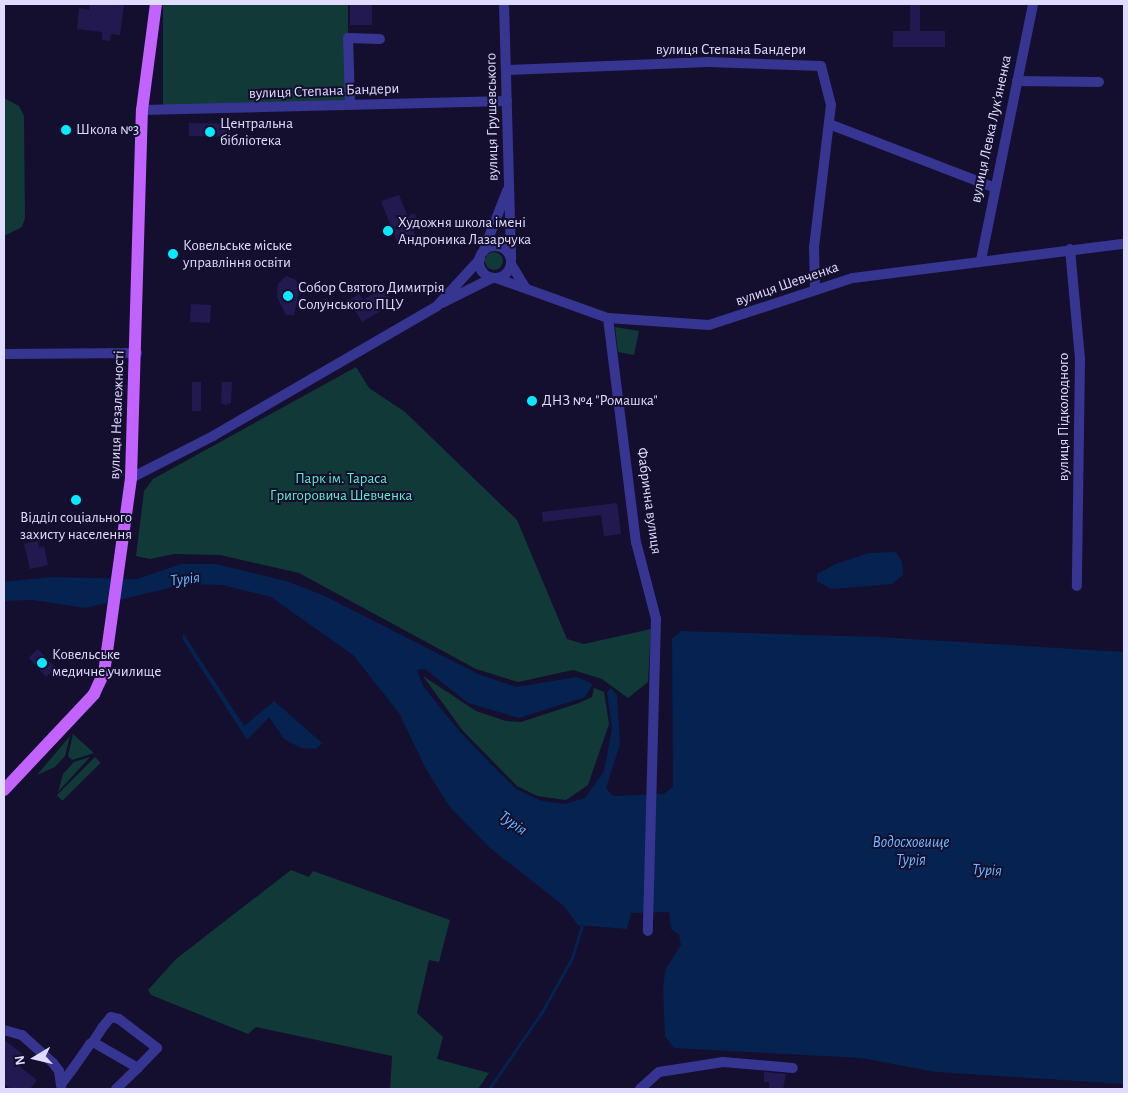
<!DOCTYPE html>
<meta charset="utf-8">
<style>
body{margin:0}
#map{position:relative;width:1128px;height:1093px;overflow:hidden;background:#140f2e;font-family:"Alegreya Sans",sans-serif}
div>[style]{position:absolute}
.green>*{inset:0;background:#113937;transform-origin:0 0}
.round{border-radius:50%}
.water>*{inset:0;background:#052251}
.stream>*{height:2.5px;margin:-1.25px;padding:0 1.25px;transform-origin:1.25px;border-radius:1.25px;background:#052251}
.building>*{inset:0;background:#231951;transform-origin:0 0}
.minor>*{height:10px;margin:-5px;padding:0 5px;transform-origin:5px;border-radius:5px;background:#373592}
.minor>.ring{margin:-5px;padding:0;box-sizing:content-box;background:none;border:10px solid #373592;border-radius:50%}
.major>*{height:12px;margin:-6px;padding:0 6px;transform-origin:6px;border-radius:6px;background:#c363ff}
.dots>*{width:14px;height:14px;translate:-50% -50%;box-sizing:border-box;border:2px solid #140f2e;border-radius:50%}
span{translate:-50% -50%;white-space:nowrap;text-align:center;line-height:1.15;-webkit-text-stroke:4px #140f2e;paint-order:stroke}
.street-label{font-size:15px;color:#e0dcff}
.poi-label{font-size:15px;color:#e0dcff}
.left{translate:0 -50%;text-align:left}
.park-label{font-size:15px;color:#5aedc7}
.water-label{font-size:16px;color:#6abcff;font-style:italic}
.frame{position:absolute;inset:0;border:5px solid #e0dcff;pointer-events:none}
.north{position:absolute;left:10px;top:1033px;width:50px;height:50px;-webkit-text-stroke:4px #140f2e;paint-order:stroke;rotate:261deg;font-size:14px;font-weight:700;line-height:20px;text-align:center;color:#e0dcff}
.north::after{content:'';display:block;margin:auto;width:18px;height:22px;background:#e0dcff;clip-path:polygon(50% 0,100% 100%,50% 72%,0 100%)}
</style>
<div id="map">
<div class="green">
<div style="left:163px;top:4px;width:185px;height:102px"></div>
<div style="clip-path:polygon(4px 98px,19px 106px,24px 116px,25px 218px,22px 227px,4px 236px)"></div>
<div class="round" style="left:485px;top:252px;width:18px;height:18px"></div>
<div style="clip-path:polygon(615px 327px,639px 331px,634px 355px,618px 352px)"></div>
<div style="clip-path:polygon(356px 367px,369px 388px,405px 412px,517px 520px,567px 639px,584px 644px,651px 629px,648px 682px,628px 698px,602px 679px,573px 670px,518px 682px,476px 669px,299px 573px,220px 555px,174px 554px,150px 559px,136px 556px,144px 491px,153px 479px)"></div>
<div style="clip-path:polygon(423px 676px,476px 711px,506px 721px,521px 722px,579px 703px,592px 697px,594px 688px,604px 692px,609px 724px,588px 785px,566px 800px,537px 796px,517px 786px,463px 731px)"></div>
<div style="clip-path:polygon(73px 734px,94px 753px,72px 760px,68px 756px)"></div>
<div style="clip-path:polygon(70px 736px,65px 756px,55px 767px,37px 775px)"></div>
<div style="clip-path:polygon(90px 757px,58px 792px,63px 774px,74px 762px)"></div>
<div style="left:95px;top:757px;width:8px;height:54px;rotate:45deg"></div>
<div style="clip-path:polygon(291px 870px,309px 877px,313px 871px,450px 920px,439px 962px,429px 960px,417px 1013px,443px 1037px,437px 1059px,489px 1073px,478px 1089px,390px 1089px,392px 1056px,256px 1027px,248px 1034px,151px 995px,148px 990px,176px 959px)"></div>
</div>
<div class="water">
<div style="clip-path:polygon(896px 552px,902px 562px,903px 575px,892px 584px,831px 589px,817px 581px,817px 574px,838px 563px,869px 553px)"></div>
<div style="clip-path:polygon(181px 564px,216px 564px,286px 581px,323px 595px,478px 674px,516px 687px,577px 677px,593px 684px,585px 697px,519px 718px,468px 703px,425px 669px,417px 670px,423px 686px,460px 732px,516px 789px,542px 801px,565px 804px,585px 798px,604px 771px,612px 728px,607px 692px,611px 688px,617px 695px,620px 744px,606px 788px,613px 796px,664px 794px,673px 787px,672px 639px,681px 631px,878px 637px,1124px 652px,1124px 1084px,936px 1072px,861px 1058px,674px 1048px,665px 1036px,663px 986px,666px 968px,681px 945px,679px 935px,671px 929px,669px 912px,631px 913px,627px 929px,578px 925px,564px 906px,490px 848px,450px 807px,426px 769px,399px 713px,353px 655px,271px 597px,222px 585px,186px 584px,85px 608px,33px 600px,4px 601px,4px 582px,51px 577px,137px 579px)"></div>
<div style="clip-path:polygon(183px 633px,244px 726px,274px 701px,322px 743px,316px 749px,301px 748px,284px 739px,269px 717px,247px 740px,183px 640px)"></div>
</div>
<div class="stream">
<div style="left:489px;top:1089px;width:93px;rotate:-55.5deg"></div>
<div style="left:542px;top:1012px;width:62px;rotate:-60.9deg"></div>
<div style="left:572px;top:958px;width:34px;rotate:-73deg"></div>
</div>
<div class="building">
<div style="clip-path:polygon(90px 4px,124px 4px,120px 35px,111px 34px,110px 41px,102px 40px,102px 32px,77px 29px,79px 8px,89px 10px)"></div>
<div style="left:350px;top:4px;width:22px;height:21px"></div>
<div style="clip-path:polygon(910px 4px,920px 4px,920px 31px,945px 31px,945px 47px,893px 47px,893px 31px,910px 31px)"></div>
<div style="left:189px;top:123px;width:42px;height:13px;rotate:1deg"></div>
<div style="clip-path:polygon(399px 195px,407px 215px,415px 214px,416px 218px,411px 225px,415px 235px,397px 242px,381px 201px)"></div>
<div style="clip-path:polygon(286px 276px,296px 280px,300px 288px,294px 315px,286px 315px,277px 297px,278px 284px)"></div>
<div style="clip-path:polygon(384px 288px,393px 304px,362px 322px,349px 300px,359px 294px,363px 300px)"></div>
<div style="left:191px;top:304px;width:20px;height:18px;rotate:3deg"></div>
<div style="left:192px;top:382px;width:9px;height:29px"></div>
<div style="clip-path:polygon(222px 382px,232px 382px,231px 403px,226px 405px,221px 403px)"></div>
<div style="clip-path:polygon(617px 503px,621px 534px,604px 536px,601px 515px,543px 522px,542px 512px)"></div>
<div style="clip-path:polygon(38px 541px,39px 548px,44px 546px,48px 565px,30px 569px,24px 544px)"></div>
<div style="left:38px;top:649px;width:26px;height:13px;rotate:47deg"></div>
<div style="clip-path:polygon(4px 1040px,27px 1057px,20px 1067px,37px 1080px,30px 1089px,11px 1089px,4px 1084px)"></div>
<div style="clip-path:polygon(764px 1072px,786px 1074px,783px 1089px,769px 1089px,769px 1082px,764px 1082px)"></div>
</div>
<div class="minor">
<div style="left:504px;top:4px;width:255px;rotate:88.4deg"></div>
<div style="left:506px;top:70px;width:202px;rotate:-2.3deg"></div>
<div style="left:708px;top:62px;width:113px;rotate:2deg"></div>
<div style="left:821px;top:66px;width:40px;rotate:75.6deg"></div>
<div style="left:831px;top:105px;width:143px;rotate:96.8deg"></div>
<div style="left:814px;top:247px;width:41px;rotate:88.6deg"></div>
<div style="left:1017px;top:81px;width:82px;rotate:0.7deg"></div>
<div style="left:350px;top:104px;width:66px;rotate:-91.7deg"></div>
<div style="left:348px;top:38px;width:32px;rotate:2deg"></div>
<div style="left:142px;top:110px;width:365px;rotate:-1.4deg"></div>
<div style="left:829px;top:124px;width:176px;rotate:21deg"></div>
<div class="ring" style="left:479px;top:246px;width:22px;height:22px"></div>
<div style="left:1070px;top:249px;width:110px;rotate:84.8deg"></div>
<div style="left:1080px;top:359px;width:227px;rotate:90.8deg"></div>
<div style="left:483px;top:252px;width:66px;rotate:-68.5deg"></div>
<div style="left:981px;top:260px;width:261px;rotate:-78.5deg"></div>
<div style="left:511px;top:264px;width:27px;rotate:59deg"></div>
<div style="left:496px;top:278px;width:119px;rotate:19.7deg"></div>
<div style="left:608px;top:318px;width:101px;rotate:4deg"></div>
<div style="left:709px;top:325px;width:151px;rotate:-18.1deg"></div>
<div style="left:853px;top:278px;width:273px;rotate:-7.2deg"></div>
<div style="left:442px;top:303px;width:56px;rotate:-26.6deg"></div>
<div style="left:608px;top:318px;width:226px;rotate:82.9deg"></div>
<div style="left:636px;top:542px;width:80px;rotate:75.4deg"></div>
<div style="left:656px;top:619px;width:312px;rotate:91.5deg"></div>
<div style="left:4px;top:354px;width:133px;rotate:-0.4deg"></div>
<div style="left:131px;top:478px;width:92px;rotate:-27.1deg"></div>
<div style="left:213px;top:436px;width:259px;rotate:-30.1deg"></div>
<div style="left:437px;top:306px;width:64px;rotate:-47.5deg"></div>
<div style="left:4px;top:1030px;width:19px;rotate:16deg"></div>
<div style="left:22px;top:1035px;width:42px;rotate:42.1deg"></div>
<div style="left:53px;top:1063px;width:10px;rotate:53deg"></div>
<div style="left:59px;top:1071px;width:15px;rotate:82deg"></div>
<div style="left:62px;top:1083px;width:20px;rotate:-53deg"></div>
<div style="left:74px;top:1067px;width:28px;rotate:-55deg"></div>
<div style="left:90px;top:1044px;width:4px;rotate:-34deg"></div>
<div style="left:93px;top:1042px;width:17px;rotate:-57deg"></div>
<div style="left:102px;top:1028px;width:14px;rotate:-51deg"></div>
<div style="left:111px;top:1017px;width:8px;rotate:14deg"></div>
<div style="left:119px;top:1019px;width:48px;rotate:37.3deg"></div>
<div style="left:157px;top:1048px;width:28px;rotate:134deg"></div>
<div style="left:138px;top:1068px;width:52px;rotate:-150deg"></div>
<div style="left:116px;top:1089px;width:30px;rotate:-44deg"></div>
<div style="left:640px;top:1089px;width:25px;rotate:-42deg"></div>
<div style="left:659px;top:1072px;width:65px;rotate:-8.9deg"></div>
<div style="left:723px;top:1062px;width:70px;rotate:4.9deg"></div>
</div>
<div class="major">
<div style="left:4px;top:790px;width:132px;rotate:-46.8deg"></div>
<div style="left:94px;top:694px;width:23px;rotate:-65deg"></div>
<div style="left:104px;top:673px;width:197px;rotate:-82.1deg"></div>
<div style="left:131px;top:478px;width:368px;rotate:-88.3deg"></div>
<div style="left:142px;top:110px;width:107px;rotate:-82.5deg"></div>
</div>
<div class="dots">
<div style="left:66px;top:130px;background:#08e9ff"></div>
<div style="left:210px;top:132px;background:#08e9ff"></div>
<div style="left:388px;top:231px;background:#08e9ff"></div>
<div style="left:173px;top:254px;background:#08e9ff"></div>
<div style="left:288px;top:296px;background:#08e9ff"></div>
<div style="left:532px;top:401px;background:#08e9ff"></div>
<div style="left:76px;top:500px;background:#08e9ff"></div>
<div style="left:42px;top:663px;background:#08e9ff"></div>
</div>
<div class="street-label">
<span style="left:731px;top:50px">вулиця Степана Бандери</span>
<span style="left:324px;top:91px;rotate:-2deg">вулиця Степана Бандери</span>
<span style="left:492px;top:117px;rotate:-91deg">вулиця Грушевського</span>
<span style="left:991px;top:129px;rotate:-78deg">вулиця Левка Лукʼяненка</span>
<span style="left:787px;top:284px;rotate:-19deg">вулиця Шевченка</span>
<span style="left:117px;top:415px;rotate:-88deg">вулиця Незалежності</span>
<span style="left:1064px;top:417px;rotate:-90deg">вулиця Підколодного</span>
<span style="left:649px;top:501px;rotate:82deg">Фабрична вулиця</span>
</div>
<div class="poi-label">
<span class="left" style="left:220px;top:132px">Центральна<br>бібліотека</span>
<span class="left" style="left:76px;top:130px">Школа №3</span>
<span class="left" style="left:398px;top:231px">Художня школа імені<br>Андроника Лазарчука</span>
<span class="left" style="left:183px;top:254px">Ковельське міське<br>управління освіти</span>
<span class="left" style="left:298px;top:296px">Собор Святого Димитрія<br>Солунського ПЦУ</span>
<span class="left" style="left:542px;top:401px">ДНЗ №4 "Ромашка"</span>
<span style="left:76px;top:526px">Відділ соціального<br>захисту населення</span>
<span class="left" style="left:52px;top:663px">Ковельське<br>медичне училище</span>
</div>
<div class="park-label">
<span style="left:341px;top:487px">Парк ім. Тараса<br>Григоровича Шевченка</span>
</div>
<div class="water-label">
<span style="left:185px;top:579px;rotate:-7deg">Турія</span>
<span style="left:513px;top:823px;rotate:35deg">Турія</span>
<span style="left:911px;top:851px">Водосховище<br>Турія</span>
<span style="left:987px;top:870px;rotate:3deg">Турія</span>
</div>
<div class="frame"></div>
<div class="north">N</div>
</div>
